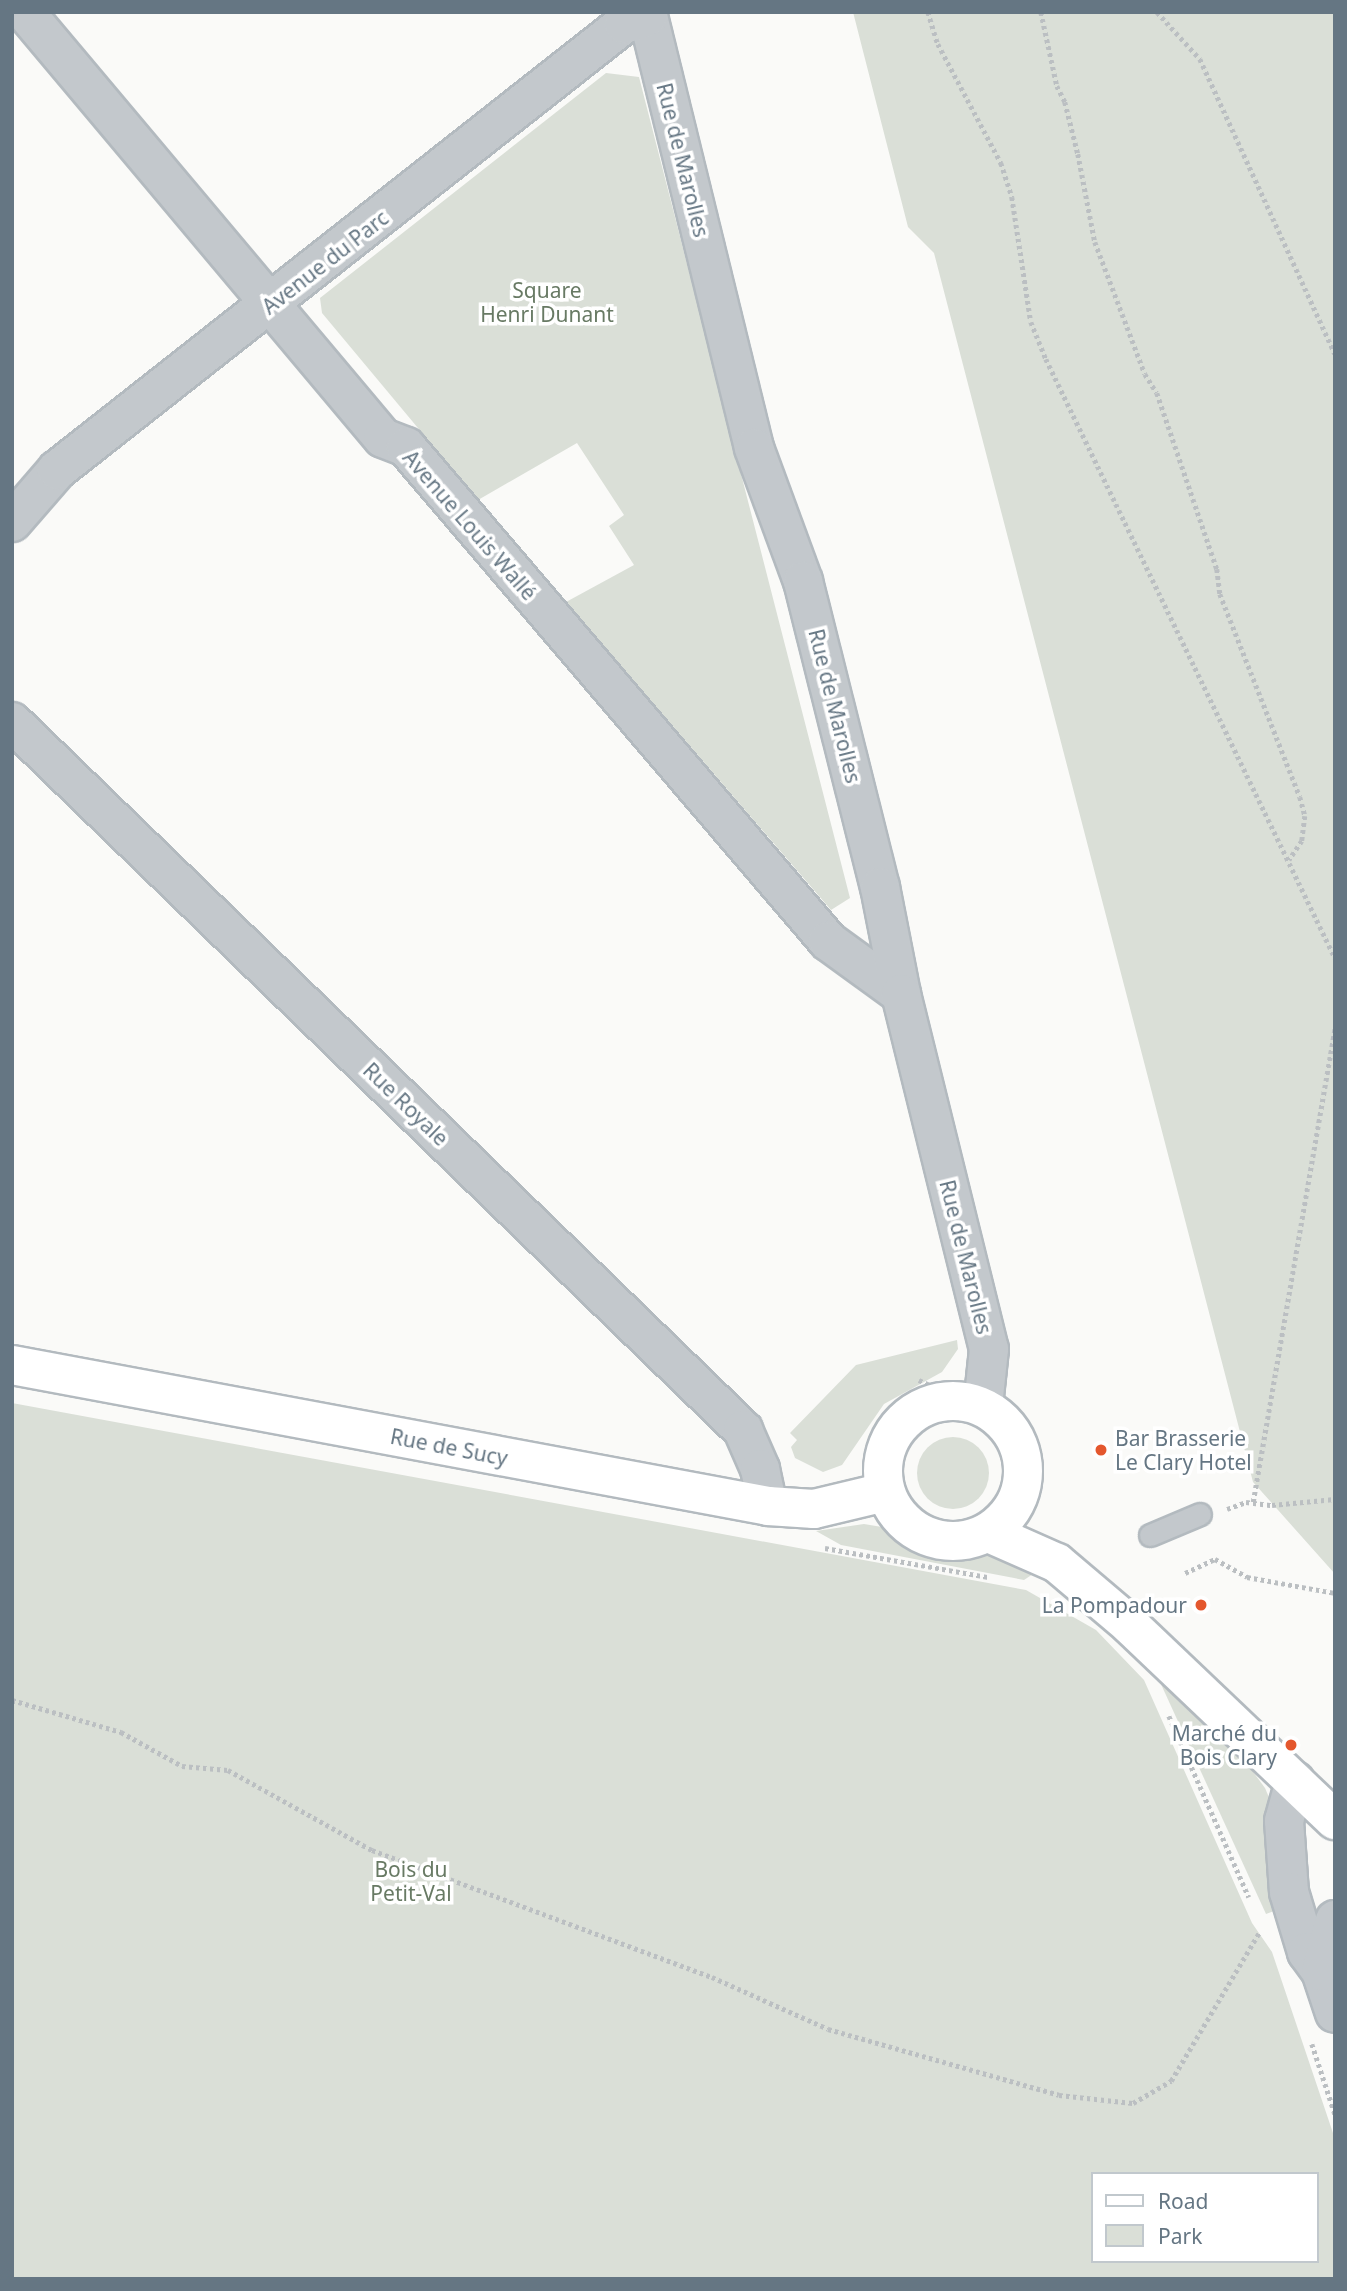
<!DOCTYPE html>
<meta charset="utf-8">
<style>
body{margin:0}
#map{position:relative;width:1347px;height:2291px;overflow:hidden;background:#fafaf8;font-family:"Noto Sans",sans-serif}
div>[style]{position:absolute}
.green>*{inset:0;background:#dadfd7}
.round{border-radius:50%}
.path>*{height:4.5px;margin-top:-2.25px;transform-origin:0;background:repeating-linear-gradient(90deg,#bbbfc2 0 3.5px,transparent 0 7px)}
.roads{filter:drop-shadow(2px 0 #b3babf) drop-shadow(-2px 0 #b3babf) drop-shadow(0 2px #b3babf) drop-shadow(0 -2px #b3babf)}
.lane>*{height:21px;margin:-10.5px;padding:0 10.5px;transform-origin:10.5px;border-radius:10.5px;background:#c3c8cc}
.street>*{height:38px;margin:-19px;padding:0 19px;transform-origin:19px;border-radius:19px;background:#c3c8cc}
.secondary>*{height:38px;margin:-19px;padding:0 19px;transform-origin:19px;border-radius:19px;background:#fff}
.secondary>.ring{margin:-19px;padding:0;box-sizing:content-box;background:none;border:38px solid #fff;border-radius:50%}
.dots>*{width:19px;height:19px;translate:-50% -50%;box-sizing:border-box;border:4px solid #fff;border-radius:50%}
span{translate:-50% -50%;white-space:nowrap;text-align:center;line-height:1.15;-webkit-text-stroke:7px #fff;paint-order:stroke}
.street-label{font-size:21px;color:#657683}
.park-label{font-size:21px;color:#687a64}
.poi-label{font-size:21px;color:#657683}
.left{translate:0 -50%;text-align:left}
.right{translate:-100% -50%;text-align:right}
.frame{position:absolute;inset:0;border:14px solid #657683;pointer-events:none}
.legend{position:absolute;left:1091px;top:2172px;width:228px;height:91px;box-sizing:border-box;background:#fff;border:2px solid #c1c8cd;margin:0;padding:9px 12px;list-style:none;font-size:21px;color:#657683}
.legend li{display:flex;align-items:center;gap:14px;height:35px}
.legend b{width:35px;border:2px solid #c1c8cd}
</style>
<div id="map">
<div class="green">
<div style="clip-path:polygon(853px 12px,1335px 12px,1335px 1574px,1253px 1482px,934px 253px,908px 227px)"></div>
<div style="clip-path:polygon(606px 73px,639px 77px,850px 898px,831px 910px,566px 602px,634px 565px,609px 526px,624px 515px,577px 443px,478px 500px,322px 313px,320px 298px)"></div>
<div style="clip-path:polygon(957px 1340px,958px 1349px,942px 1372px,884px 1404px,842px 1465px,823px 1472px,795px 1458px,791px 1447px,797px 1440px,790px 1433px,856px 1365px)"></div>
<div style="clip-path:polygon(evenodd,12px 1403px,1026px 1590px,1096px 1630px,1144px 1680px,1252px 1923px,1272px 1952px,1335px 2139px,1335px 2279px,12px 2279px,12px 1403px,1093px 2174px,1317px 2174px,1317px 2261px,1093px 2261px,1093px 2174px)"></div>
<div class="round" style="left:917px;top:1437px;width:72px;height:72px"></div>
<div style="clip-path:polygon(864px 1524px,882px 1527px,930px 1554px,991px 1555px,1013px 1559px,1036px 1572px,1024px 1580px,841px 1545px,816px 1531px)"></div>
<div style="clip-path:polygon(1163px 1680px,1240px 1754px,1265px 1788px,1271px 1802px,1282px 1908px,1266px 1914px,1160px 1682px)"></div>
</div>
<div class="path">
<div style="left:928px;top:12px;width:34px;rotate:73deg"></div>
<div style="left:938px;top:44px;width:135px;rotate:62.1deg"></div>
<div style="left:1001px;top:163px;width:36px;rotate:72deg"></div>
<div style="left:1012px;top:197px;width:126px;rotate:81.4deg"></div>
<div style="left:1031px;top:322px;width:40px;rotate:68deg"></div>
<div style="left:1046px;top:359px;width:665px;rotate:64.24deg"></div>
<div style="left:1041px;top:12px;width:76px;rotate:77.8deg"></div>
<div style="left:1057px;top:86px;width:18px;rotate:63deg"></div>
<div style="left:1065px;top:102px;width:54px;rotate:76deg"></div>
<div style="left:1078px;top:154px;width:90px;rotate:79.1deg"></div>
<div style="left:1095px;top:242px;width:141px;rotate:69.3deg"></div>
<div style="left:1145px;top:374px;width:22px;rotate:58deg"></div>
<div style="left:1157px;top:393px;width:186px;rotate:71.2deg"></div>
<div style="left:1217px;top:569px;width:25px;rotate:83deg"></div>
<div style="left:1220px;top:594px;width:218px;rotate:68.5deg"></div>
<div style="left:1300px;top:797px;width:20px;rotate:75deg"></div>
<div style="left:1305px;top:816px;width:25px;rotate:97deg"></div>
<div style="left:1302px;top:841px;width:23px;rotate:124deg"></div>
<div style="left:1157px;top:12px;width:64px;rotate:47.5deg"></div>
<div style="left:1200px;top:59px;width:324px;rotate:65.4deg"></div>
<div style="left:919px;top:1380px;width:31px;rotate:25deg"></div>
<div style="left:1253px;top:1502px;width:482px;rotate:-80.2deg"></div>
<div style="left:1227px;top:1509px;width:20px;rotate:-20deg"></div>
<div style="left:1246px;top:1502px;width:26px;rotate:7deg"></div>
<div style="left:1272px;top:1505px;width:63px;rotate:-5.4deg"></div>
<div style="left:825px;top:1548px;width:166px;rotate:10.1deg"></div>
<div style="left:1185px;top:1573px;width:33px;rotate:-25deg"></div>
<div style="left:1215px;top:1559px;width:37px;rotate:29deg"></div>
<div style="left:1247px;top:1577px;width:89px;rotate:10.3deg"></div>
<div style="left:12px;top:1700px;width:114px;rotate:16.4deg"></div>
<div style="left:121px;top:1732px;width:70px;rotate:29.1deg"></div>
<div style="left:182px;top:1766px;width:46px;rotate:5deg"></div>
<div style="left:228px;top:1770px;width:165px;rotate:29.1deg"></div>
<div style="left:372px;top:1850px;width:363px;rotate:20.5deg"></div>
<div style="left:712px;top:1977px;width:127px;rotate:24.1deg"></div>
<div style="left:828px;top:2029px;width:240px;rotate:15.9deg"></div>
<div style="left:1059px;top:2095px;width:74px;rotate:6.2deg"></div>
<div style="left:1133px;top:2103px;width:44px;rotate:-30.1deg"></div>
<div style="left:1171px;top:2081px;width:172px;rotate:-59.3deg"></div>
<div style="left:1169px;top:1716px;width:198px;rotate:66.2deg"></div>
<div style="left:1312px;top:2044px;width:74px;rotate:71.8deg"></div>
</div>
<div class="roads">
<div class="lane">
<div style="left:1150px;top:1535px;width:54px;rotate:-22.8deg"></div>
</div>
<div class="street">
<div style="left:25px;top:12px;width:556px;rotate:49.96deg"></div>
<div style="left:383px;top:438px;width:25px;rotate:21deg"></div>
<div style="left:406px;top:447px;width:650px;rotate:49.49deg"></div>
<div style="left:828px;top:941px;width:90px;rotate:36deg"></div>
<div style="left:647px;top:12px;width:449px;rotate:76.2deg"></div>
<div style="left:754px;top:448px;width:142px;rotate:69.8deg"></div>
<div style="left:803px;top:581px;width:316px;rotate:75.9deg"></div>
<div style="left:880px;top:887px;width:109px;rotate:78.9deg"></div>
<div style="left:901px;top:994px;width:366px;rotate:76.1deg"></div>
<div style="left:989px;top:1349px;width:57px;rotate:96deg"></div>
<div style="left:12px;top:522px;width:69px;rotate:-49.1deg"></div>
<div style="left:57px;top:470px;width:721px;rotate:-38.19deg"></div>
<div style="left:624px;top:24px;width:25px;rotate:-18deg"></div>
<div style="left:12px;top:722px;width:1018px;rotate:44.08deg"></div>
<div style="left:743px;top:1430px;width:43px;rotate:66.4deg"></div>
<div style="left:760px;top:1469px;width:38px;rotate:78deg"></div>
<div style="left:1295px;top:1781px;width:41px;rotate:105.4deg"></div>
<div style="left:1284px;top:1821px;width:71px;rotate:86deg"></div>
<div style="left:1289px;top:1892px;width:63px;rotate:73.3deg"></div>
<div style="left:1307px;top:1952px;width:24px;rotate:54deg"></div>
<div style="left:1321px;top:1971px;width:44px;rotate:71.6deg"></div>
<div style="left:1321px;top:1971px;width:53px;rotate:-74.6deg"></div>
</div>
<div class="secondary">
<div style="left:12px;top:1365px;width:769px;rotate:10.56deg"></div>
<div style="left:768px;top:1506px;width:46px;rotate:3.7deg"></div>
<div style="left:814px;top:1509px;width:73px;rotate:-13.5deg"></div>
<div class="ring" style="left:883px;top:1401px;width:102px;height:102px"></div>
<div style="left:989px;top:1533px;width:74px;rotate:23.8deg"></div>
<div style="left:1057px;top:1563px;width:96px;rotate:40.3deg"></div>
<div style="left:1130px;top:1625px;width:283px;rotate:43.6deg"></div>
</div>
</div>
<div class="dots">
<div style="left:1101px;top:1450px;background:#e4572e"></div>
<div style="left:1201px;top:1605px;background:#e4572e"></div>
<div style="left:1291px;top:1745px;background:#e4572e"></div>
</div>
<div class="street-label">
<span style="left:683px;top:160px;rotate:76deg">Rue de Marolles</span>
<span style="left:325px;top:262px;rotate:-38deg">Avenue du Parc</span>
<span style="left:470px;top:525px;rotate:49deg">Avenue Louis Wallé</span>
<span style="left:835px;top:706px;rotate:76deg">Rue de Marolles</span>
<span style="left:406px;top:1104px;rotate:44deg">Rue Royale</span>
<span style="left:966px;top:1257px;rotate:76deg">Rue de Marolles</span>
<span style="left:449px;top:1447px;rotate:11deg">Rue de Sucy</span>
</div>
<div class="park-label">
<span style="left:547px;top:302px">Square<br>Henri Dunant</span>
<span style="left:411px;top:1881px">Bois du<br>Petit-Val</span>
</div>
<div class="poi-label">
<span class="left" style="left:1115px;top:1450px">Bar Brasserie<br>Le Clary Hotel</span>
<span class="right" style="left:1187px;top:1605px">La Pompadour</span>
<span class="right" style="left:1277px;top:1745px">Marché du<br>Bois Clary</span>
</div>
<div class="frame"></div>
<ul class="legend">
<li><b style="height:9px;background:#fff"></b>Road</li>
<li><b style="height:19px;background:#dadfd7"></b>Park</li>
</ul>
</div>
